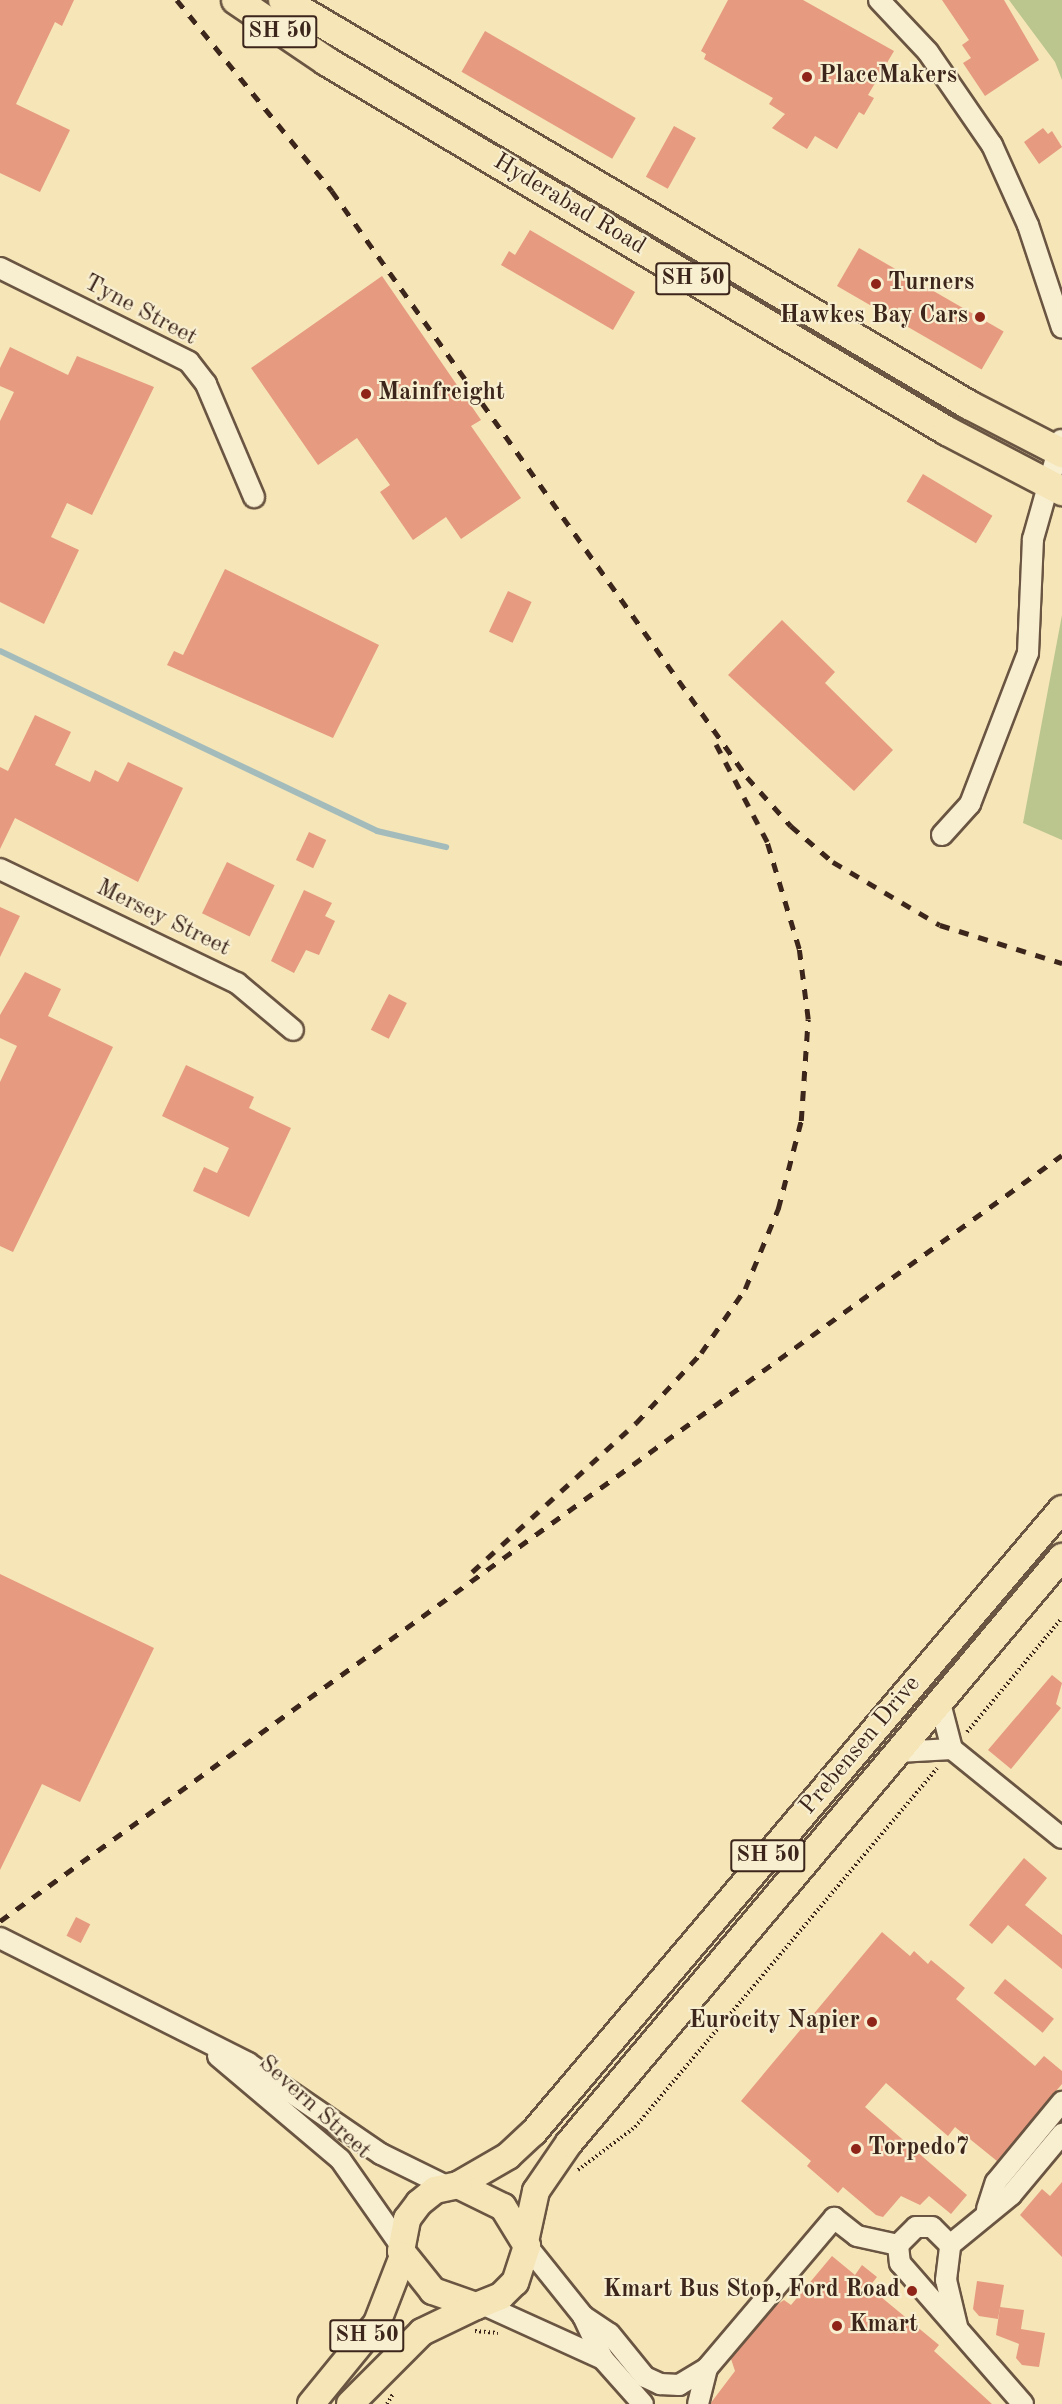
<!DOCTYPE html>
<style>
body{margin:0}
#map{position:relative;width:1062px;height:2404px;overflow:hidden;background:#f5e5b7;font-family:"Old Standard TT",serif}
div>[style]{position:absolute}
.green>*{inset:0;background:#bbc58e}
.stream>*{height:6px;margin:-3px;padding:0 3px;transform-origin:3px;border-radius:3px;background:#a3bcbb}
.building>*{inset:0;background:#e69a7f;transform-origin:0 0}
.path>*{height:4px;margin-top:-2px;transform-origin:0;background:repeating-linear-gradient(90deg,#3c251b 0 1.5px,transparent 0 4.5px)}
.roads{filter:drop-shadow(2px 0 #6a5542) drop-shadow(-2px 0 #6a5542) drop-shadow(0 2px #6a5542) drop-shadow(0 -2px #6a5542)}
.minor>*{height:20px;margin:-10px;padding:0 10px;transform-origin:10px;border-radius:10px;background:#f8eed0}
.major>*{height:26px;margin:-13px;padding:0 13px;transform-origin:13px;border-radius:13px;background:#f5e5b7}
.highway>*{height:28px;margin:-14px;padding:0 14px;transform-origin:14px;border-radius:14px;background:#f5e5b7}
.rail>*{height:4.5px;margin-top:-2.25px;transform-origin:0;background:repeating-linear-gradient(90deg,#3c251b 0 10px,transparent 0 20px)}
.dots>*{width:16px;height:16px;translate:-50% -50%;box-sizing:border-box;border:3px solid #f8eed0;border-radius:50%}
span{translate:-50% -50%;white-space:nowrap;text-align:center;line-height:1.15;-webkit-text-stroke:4.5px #f8eed0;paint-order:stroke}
.shield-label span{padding:2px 4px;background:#f8eed0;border:2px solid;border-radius:4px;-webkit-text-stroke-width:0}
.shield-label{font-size:22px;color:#3c251b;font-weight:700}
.poi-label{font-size:24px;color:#3c251b;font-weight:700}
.left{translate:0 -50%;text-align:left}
.right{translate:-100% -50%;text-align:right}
.street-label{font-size:24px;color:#3c251b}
</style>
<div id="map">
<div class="green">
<div style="clip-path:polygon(258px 0,267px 0,861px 352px,989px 442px,366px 73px)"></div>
<div style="clip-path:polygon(1009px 0,1062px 0,1062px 80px,1055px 62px)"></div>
<div style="clip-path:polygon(1062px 615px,1062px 840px,1023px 823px)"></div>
</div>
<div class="stream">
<div style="left:0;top:651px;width:418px;rotate:25.5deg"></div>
<div style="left:377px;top:831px;width:71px;rotate:13.1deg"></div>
</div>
<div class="building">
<div style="clip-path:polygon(0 0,74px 0,62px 26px,55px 22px,16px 104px,70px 130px,40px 192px,0 173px)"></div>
<div style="clip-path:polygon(728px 0,803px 0,894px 51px,868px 95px,874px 98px,864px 115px,859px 112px,837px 149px,815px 136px,807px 149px,772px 128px,785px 114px,769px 104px,773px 98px,704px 59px,706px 54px,701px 51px)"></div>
<div style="clip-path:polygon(942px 0,1004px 0,1039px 60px,985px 96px,963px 63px,971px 58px,962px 45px,969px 40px)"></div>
<div style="left:485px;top:31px;width:174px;height:47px;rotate:30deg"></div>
<div style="left:674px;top:126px;width:25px;height:58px;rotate:29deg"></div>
<div style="clip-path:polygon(1043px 128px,1048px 134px,1052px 131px,1062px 147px,1039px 164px,1024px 142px)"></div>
<div style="clip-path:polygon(530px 230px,635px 292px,613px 330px,501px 265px,509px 251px,515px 255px)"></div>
<div style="left:859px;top:248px;width:167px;height:44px;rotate:30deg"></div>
<div style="clip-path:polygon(382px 276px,481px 420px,471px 426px,521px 498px,461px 539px,446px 517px,413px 540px,380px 492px,390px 485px,357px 438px,318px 465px,251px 368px)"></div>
<div style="clip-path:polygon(10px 347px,68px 375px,77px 356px,154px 387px,92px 515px,67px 503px,51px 537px,79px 550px,44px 624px,0 602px,0 421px,14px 392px,0 386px,0 368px)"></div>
<div style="left:923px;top:474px;width:81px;height:32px;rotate:31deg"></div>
<div style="clip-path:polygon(225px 569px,379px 645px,333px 738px,167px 665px,174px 651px,183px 655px)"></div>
<div style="left:508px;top:591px;width:26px;height:45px;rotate:25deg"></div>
<div style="clip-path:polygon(782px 620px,835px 672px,825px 683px,893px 750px,854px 791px,728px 675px)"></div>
<div style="clip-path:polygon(35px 715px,71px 732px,55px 765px,90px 782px,95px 770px,118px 782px,128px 762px,183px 788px,138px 882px,15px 818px,0 849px,0 767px,8px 771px)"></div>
<div style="left:309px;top:832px;width:19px;height:31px;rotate:25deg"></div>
<div style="left:227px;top:862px;width:53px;height:57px;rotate:26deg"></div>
<div style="clip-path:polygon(304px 890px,332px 903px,325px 916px,335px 921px,319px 955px,306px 950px,294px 973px,271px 961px)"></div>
<div style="clip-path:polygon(0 907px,20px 916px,0 957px)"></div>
<div style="clip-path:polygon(25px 972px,61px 989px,48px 1016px,113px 1047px,13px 1252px,0 1246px,0 1082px,17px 1046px,0 1038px,0 1015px)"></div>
<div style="left:389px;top:994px;width:20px;height:40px;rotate:27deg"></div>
<div style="clip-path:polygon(186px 1065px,254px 1097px,249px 1108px,291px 1128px,249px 1217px,193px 1191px,204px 1167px,217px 1173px,229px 1148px,162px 1116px)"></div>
<div style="clip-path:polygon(0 1574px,154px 1648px,80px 1802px,42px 1784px,0 1870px)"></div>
<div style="clip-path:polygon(1052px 1675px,1062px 1683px,1056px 1704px,1061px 1708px,1011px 1769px,988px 1750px)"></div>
<div style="clip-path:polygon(1024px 1858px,1047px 1878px,1025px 1905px,1062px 1935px,1062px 1969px,1008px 1925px,992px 1944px,969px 1925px)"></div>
<div style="left:76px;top:1917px;width:16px;height:21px;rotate:27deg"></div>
<div style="clip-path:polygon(882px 1932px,910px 1956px,914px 1951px,928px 1964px,931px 1960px,965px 1988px,956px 1999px,1035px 2066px,1044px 2056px,1062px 2071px,1062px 2084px,997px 2161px,955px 2127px,948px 2136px,886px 2083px,865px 2107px,967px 2195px,951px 2214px,929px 2196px,920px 2205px,901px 2196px,883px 2217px,876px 2215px,843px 2187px,838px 2193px,807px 2166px,811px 2161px,741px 2101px)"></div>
<div style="left:1005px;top:1979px;width:63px;height:18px;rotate:39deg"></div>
<div style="clip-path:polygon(1062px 2182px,1062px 2257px,1020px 2215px,1042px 2189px,1050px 2196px)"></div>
<div style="clip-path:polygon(832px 2256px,855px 2275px,862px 2265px,877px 2277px,869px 2287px,939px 2345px,934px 2351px,992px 2404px,710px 2404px,735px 2371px,731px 2359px,775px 2306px,784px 2300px,791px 2305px)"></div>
<div style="clip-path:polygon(977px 2281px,1004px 2285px,998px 2319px,979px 2316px,973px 2309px)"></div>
<div style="clip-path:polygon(1000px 2307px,1024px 2310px,1021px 2329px,1045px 2333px,1039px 2367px,1022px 2365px,1016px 2358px,1019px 2344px,996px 2335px)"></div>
</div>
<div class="path">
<div style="left:967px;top:1732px;width:148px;rotate:-50.2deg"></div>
<div style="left:578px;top:2170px;width:71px;rotate:-37deg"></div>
<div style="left:635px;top:2127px;width:469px;rotate:-49.9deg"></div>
<div style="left:475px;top:2331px;width:23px;rotate:5deg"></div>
<div style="left:387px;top:2404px;width:12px;rotate:-59deg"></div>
</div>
<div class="roads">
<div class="minor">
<div style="left:879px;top:0;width:71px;rotate:46.7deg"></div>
<div style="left:928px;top:52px;width:113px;rotate:55.5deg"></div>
<div style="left:992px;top:145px;width:88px;rotate:65.8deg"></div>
<div style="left:1028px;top:225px;width:108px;rotate:71.7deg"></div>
<div style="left:0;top:268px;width:211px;rotate:26.4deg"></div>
<div style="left:189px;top:362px;width:28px;rotate:52deg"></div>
<div style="left:206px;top:384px;width:123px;rotate:67deg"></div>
<div style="left:942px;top:835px;width:42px;rotate:-47.9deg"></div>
<div style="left:970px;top:804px;width:162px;rotate:-69deg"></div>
<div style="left:1028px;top:653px;width:114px;rotate:-87.5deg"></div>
<div style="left:1033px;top:539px;width:103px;rotate:-74.2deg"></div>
<div style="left:0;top:869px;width:263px;rotate:25.7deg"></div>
<div style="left:237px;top:983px;width:73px;rotate:40deg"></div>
<div style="left:940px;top:1703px;width:48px;rotate:75.4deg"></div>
<div style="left:952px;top:1749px;width:141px;rotate:39deg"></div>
<div style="left:898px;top:1752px;width:54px;rotate:-3.2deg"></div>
<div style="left:0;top:1938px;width:278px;rotate:26.7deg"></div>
<div style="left:248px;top:2063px;width:161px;rotate:34.4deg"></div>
<div style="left:381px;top:2154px;width:72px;rotate:26.2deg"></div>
<div style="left:218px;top:2056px;width:160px;rotate:40.2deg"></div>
<div style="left:340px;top:2159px;width:106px;rotate:55deg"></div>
<div style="left:987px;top:2209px;width:28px;rotate:-72deg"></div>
<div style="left:996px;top:2182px;width:104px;rotate:-50.5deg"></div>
<div style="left:950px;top:2245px;width:79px;rotate:-39.3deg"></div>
<div style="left:1011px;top:2195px;width:80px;rotate:-50.1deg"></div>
<div style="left:527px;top:2246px;width:90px;rotate:51.3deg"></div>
<div style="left:583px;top:2316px;width:47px;rotate:65.1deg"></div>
<div style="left:603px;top:2359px;width:60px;rotate:48.4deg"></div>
<div style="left:484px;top:2305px;width:131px;rotate:24.4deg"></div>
<div style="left:583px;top:2316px;width:32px;rotate:34deg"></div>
<div style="left:610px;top:2334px;width:55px;rotate:50.9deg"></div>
<div style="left:645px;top:2377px;width:17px;rotate:25deg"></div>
<div style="left:660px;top:2384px;width:19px;rotate:3deg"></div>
<div style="left:679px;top:2385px;width:33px;rotate:-31deg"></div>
<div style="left:707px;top:2368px;width:37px;rotate:104deg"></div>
<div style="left:957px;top:2326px;width:47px;rotate:-103.4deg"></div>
<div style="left:946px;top:2280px;width:35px;rotate:-83deg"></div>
<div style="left:950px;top:2245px;width:25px;rotate:-135deg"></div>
<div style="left:932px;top:2227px;width:16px;rotate:180deg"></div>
<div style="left:916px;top:2227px;width:25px;rotate:135deg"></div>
<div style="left:898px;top:2245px;width:18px;rotate:84deg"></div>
<div style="left:900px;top:2263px;width:187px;rotate:48.9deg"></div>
<div style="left:707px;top:2368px;width:197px;rotate:-49.7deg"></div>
<div style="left:834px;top:2218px;width:29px;rotate:38deg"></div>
<div style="left:857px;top:2236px;width:42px;rotate:12.4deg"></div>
</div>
<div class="major">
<div style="left:458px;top:2185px;width:58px;rotate:-30.1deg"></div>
<div style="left:508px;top:2156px;width:34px;rotate:-43deg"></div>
<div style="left:533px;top:2133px;width:818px;rotate:-49.71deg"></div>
<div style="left:458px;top:2185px;width:50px;rotate:26.1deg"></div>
<div style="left:503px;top:2207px;width:46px;rotate:58.4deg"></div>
<div style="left:527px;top:2246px;width:38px;rotate:108deg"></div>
<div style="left:515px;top:2282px;width:20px;rotate:135deg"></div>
<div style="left:501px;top:2296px;width:27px;rotate:158deg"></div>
<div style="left:476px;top:2306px;width:46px;rotate:-160.8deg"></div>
<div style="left:433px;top:2291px;width:51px;rotate:-128.7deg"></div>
<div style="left:401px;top:2251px;width:33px;rotate:-79deg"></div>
<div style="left:407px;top:2219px;width:20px;rotate:-53deg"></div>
<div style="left:419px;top:2203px;width:21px;rotate:-39deg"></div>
<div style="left:435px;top:2190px;width:24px;rotate:-12deg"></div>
<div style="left:526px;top:2237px;width:47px;rotate:-77.7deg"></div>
<div style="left:536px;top:2191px;width:58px;rotate:-55.5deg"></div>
<div style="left:569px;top:2143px;width:766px;rotate:-49.93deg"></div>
<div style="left:311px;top:2404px;width:104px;rotate:-50.8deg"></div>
<div style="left:377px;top:2323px;width:72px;rotate:-68.8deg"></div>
<div style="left:350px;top:2404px;width:102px;rotate:-45deg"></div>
<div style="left:422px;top:2332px;width:60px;rotate:-25.7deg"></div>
</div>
<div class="highway">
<div style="left:236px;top:0;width:109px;rotate:34.1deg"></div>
<div style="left:326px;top:61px;width:723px;rotate:30.79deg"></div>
<div style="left:947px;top:431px;width:130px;rotate:27.6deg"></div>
<div style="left:283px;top:0;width:797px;rotate:30.56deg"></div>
<div style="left:969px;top:405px;width:105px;rotate:27.3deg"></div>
</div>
</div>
<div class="rail">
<div style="left:177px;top:0;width:246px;rotate:50.9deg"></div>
<div style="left:332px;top:191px;width:718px;rotate:54.69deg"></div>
<div style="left:747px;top:777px;width:66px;rotate:48.1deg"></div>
<div style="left:791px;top:826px;width:55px;rotate:40.6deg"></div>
<div style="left:833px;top:862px;width:124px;rotate:30.5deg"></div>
<div style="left:940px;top:925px;width:128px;rotate:17.3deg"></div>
<div style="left:472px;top:1572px;width:222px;rotate:-42.3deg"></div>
<div style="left:636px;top:1423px;width:96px;rotate:-47.1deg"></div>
<div style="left:701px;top:1353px;width:78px;rotate:-55.5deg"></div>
<div style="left:745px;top:1289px;width:87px;rotate:-67.6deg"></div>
<div style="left:778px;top:1209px;width:91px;rotate:-75.4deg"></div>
<div style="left:801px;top:1121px;width:102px;rotate:-86.1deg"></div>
<div style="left:808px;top:1019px;width:71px;rotate:-97.3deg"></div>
<div style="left:799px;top:949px;width:112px;rotate:-106.7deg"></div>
<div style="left:767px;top:842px;width:112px;rotate:-117.7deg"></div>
<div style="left:0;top:1921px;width:1309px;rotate:-35.8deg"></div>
</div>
<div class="dots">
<div style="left:807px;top:77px;background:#8f2418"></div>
<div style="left:876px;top:284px;background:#8f2418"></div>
<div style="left:980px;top:317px;background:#8f2418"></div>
<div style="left:366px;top:394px;background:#8f2418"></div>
<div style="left:872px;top:2022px;background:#8f2418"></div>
<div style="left:856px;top:2149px;background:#8f2418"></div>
<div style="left:912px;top:2291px;background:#8f2418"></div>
<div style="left:837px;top:2326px;background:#8f2418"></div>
</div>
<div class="shield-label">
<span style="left:280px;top:32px">SH 50</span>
<span style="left:693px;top:279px">SH 50</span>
<span style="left:768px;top:1856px">SH 50</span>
<span style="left:367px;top:2336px">SH 50</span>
</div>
<div class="poi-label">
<span class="left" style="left:819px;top:77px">PlaceMakers</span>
<span class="left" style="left:888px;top:284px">Turners</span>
<span class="right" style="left:968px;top:317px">Hawkes Bay Cars</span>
<span class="left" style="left:378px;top:394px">Mainfreight</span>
<span class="right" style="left:860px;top:2022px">Eurocity Napier</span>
<span class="left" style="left:868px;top:2149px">Torpedo7</span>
<span class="right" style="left:900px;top:2291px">Kmart Bus Stop, Ford Road</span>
<span class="left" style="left:849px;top:2326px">Kmart</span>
</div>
<div class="street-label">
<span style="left:569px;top:205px;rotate:31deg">Hyderabad Road</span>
<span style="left:140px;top:311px;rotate:28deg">Tyne Street</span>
<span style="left:163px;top:919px;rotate:26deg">Mersey Street</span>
<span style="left:861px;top:1746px;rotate:-50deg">Prebensen Drive</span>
<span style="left:314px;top:2108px;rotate:42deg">Severn Street</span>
</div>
</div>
